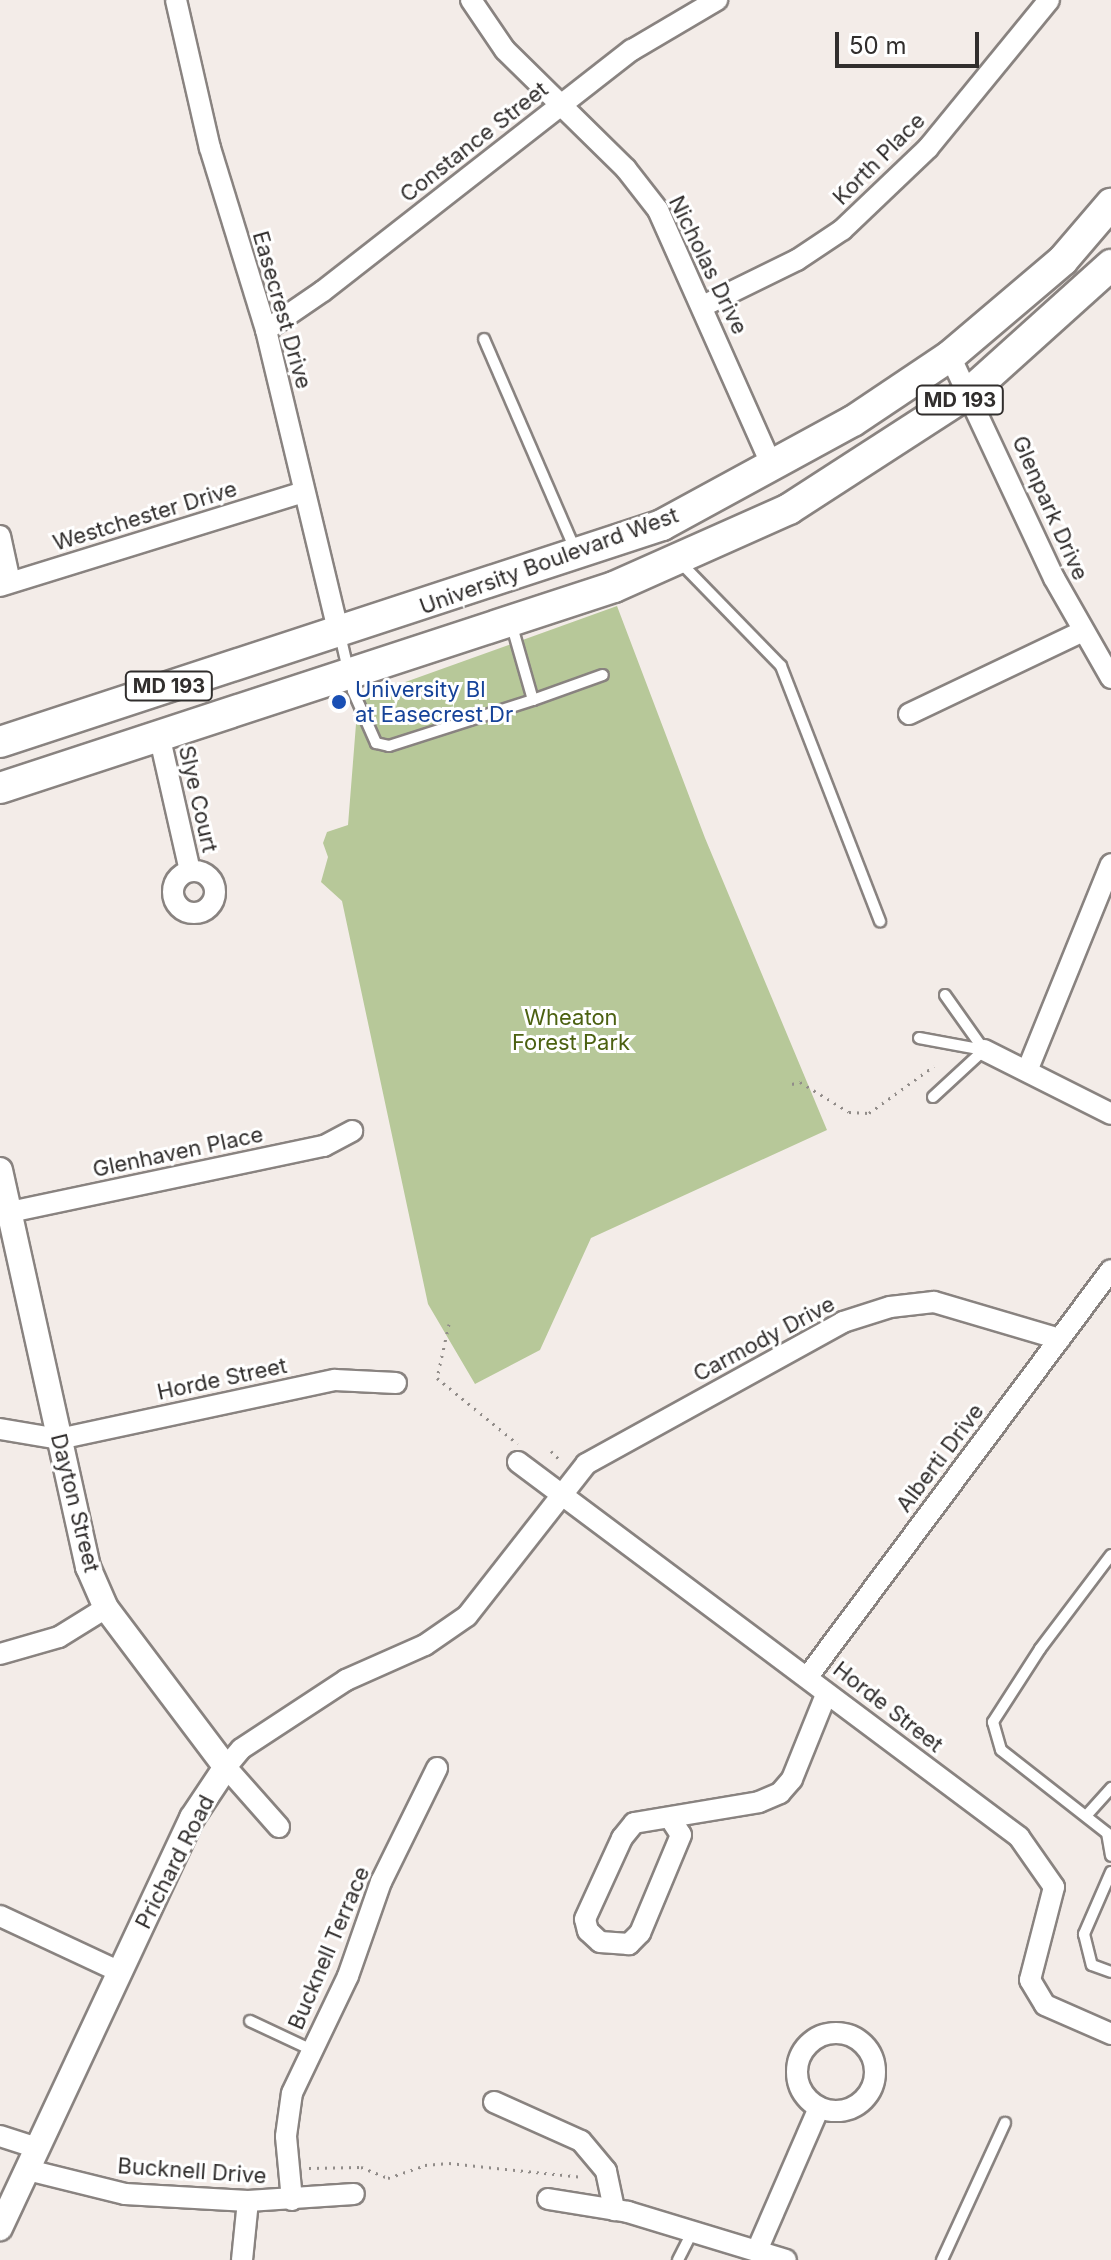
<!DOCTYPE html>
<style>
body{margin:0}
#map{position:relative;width:1111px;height:2260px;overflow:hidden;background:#f3ece8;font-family:Inter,sans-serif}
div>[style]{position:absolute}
.green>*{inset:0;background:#b7c899}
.path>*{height:3px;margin-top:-1.5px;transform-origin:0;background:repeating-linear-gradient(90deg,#918c89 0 2px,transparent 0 8px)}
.roads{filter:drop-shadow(2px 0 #898380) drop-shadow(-2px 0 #898380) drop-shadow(0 2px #898380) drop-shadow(0 -2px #898380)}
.service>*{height:10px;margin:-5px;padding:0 5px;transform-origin:5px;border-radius:5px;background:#fff}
.minor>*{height:20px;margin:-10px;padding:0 10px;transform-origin:10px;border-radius:10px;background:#fff}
.minor>.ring{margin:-10px;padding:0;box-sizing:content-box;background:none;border:20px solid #fff;border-radius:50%}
.tertiary>*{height:24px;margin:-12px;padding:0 12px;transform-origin:12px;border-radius:12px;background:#fff}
.primary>*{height:30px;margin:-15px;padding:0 15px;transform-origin:15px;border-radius:15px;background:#fff}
.dots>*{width:22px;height:22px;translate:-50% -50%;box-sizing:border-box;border:4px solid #fff;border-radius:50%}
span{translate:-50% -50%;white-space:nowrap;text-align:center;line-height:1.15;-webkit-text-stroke:6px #fff;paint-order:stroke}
.shield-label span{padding:2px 6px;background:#fff;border:2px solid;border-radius:6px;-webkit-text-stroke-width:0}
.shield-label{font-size:20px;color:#312e2d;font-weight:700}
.street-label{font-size:22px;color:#312e2d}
.transit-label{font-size:22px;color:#164399}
.left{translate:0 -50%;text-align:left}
.park-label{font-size:22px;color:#4c6111}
.scale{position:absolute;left:835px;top:32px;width:144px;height:36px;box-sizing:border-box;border:4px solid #312e2d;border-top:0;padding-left:10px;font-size:24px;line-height:28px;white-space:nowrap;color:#312e2d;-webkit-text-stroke:6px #fff;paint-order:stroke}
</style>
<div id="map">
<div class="green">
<div style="clip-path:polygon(617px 606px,705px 838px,827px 1130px,591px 1238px,540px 1350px,475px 1384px,428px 1304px,342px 901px,321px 882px,328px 857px,323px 843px,327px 832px,348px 825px,358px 699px)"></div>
</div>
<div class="path">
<div style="left:792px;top:1084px;width:8px;rotate:-14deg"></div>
<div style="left:800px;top:1082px;width:57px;rotate:31.5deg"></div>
<div style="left:849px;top:1112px;width:20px;rotate:3deg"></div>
<div style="left:869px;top:1113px;width:80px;rotate:-35.9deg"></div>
<div style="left:449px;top:1324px;width:55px;rotate:102.5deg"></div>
<div style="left:437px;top:1378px;width:104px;rotate:39.2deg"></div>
<div style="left:551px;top:1451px;width:13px;rotate:45deg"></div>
<div style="left:309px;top:2168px;width:52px;rotate:-1.1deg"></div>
<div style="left:361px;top:2167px;width:29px;rotate:22deg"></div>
<div style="left:388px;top:2178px;width:39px;rotate:-19deg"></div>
<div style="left:425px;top:2165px;width:24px;rotate:-5deg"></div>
<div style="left:449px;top:2163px;width:135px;rotate:6deg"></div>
</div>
<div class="roads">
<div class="service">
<div style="left:484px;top:339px;width:229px;rotate:66.6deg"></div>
<div style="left:679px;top:561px;width:146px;rotate:45.8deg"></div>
<div style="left:781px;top:666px;width:274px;rotate:68.8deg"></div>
<div style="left:340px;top:635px;width:57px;rotate:76.9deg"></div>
<div style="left:353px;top:691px;width:57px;rotate:66.1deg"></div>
<div style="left:376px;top:743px;width:13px;rotate:13deg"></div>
<div style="left:389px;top:746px;width:151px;rotate:-17.7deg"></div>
<div style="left:533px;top:700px;width:80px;rotate:-105.9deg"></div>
<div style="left:533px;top:700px;width:74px;rotate:-19.7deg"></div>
<div style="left:945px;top:995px;width:67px;rotate:54.7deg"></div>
<div style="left:919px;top:1038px;width:66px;rotate:10.5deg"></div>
<div style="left:933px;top:1097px;width:69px;rotate:-42.7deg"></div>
<div style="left:1111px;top:1555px;width:118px;rotate:127.1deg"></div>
<div style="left:1040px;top:1649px;width:87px;rotate:122.8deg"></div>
<div style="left:993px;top:1722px;width:29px;rotate:74deg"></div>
<div style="left:1001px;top:1750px;width:135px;rotate:38.1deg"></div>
<div style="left:1107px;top:1833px;width:23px;rotate:80deg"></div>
<div style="left:1086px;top:1816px;width:38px;rotate:-48deg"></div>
<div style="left:1111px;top:1872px;width:68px;rotate:113.5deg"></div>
<div style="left:1084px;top:1934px;width:32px;rotate:76deg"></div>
<div style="left:1092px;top:1965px;width:20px;rotate:20deg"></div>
<div style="left:250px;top:2021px;width:68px;rotate:25.1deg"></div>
<div style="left:678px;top:2260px;width:34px;rotate:-63deg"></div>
<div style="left:942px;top:2260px;width:151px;rotate:-65.3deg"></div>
</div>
<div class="minor">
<div style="left:176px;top:0;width:152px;rotate:77.1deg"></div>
<div style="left:210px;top:148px;width:190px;rotate:72.9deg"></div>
<div style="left:266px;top:330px;width:313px;rotate:76.5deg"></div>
<div style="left:471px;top:0;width:60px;rotate:55.8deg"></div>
<div style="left:505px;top:50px;width:170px;rotate:44.5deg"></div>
<div style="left:626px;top:169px;width:52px;rotate:52deg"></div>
<div style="left:658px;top:210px;width:280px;rotate:66deg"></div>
<div style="left:703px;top:306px;width:105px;rotate:-26.1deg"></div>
<div style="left:797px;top:260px;width:54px;rotate:-33.7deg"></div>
<div style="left:842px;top:230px;width:119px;rotate:-43.6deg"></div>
<div style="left:928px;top:148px;width:191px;rotate:-50.7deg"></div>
<div style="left:266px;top:330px;width:69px;rotate:-34.4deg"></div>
<div style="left:323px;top:291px;width:392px;rotate:-38deg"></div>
<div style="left:632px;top:50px;width:99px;rotate:-30.5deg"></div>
<div style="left:950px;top:356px;width:245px;rotate:64.9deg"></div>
<div style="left:1054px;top:578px;width:115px;rotate:60.3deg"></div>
<div style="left:0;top:536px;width:47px;rotate:77.7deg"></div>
<div style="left:0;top:586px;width:318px;rotate:-17.2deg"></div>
<div style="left:909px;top:714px;width:193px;rotate:-25.5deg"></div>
<div style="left:160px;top:739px;width:135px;rotate:77.2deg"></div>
<div class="ring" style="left:173px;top:871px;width:22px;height:22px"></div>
<div style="left:984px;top:1050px;width:142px;rotate:26.7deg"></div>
<div style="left:1027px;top:1071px;width:223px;rotate:-67.9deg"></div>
<div style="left:10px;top:1212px;width:321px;rotate:-11.9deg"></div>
<div style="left:324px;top:1146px;width:32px;rotate:-28deg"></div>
<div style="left:0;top:1429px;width:60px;rotate:9.6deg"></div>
<div style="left:59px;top:1439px;width:282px;rotate:-12.1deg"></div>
<div style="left:335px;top:1380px;width:61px;rotate:2.8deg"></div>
<div style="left:518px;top:1462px;width:626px;rotate:36.81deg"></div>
<div style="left:1019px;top:1837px;width:61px;rotate:55deg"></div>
<div style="left:1054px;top:1887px;width:96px;rotate:104.5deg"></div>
<div style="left:1030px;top:1980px;width:29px;rotate:59deg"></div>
<div style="left:1045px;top:2005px;width:72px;rotate:23.7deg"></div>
<div style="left:0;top:1654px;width:61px;rotate:-16.1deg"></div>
<div style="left:59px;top:1637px;width:55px;rotate:-31.7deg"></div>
<div style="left:809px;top:1675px;width:505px;rotate:-53.29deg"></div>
<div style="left:670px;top:1818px;width:20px;rotate:57deg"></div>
<div style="left:681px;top:1835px;width:106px;rotate:112.7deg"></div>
<div style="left:640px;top:1933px;width:16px;rotate:135deg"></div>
<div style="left:629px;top:1944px;width:29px;rotate:-176deg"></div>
<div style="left:600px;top:1942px;width:16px;rotate:-137deg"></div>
<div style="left:588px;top:1931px;width:12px;rotate:-104deg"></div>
<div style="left:585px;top:1919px;width:89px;rotate:-65.4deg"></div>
<div style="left:622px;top:1838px;width:19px;rotate:-51deg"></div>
<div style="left:634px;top:1823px;width:127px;rotate:-9.5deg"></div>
<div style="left:759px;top:1802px;width:23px;rotate:-23deg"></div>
<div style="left:780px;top:1793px;width:18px;rotate:-49deg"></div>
<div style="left:792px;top:1779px;width:91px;rotate:-68deg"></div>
<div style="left:279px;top:1827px;width:80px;rotate:-131.5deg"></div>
<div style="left:226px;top:1767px;width:23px;rotate:-50deg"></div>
<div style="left:241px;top:1749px;width:126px;rotate:-33.3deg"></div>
<div style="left:346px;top:1680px;width:86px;rotate:-23.9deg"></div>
<div style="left:425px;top:1645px;width:51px;rotate:-34.6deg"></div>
<div style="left:467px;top:1616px;width:193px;rotate:-51.9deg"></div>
<div style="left:586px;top:1464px;width:294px;rotate:-28.9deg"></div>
<div style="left:843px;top:1322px;width:49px;rotate:-17.7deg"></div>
<div style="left:890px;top:1307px;width:44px;rotate:-6.5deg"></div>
<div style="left:934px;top:1302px;width:131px;rotate:16.4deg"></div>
<div style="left:0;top:1916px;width:132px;rotate:25deg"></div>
<div class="ring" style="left:797px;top:2033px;width:58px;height:58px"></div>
<div style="left:494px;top:2102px;width:95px;rotate:24.1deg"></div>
<div style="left:581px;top:2141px;width:39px;rotate:50deg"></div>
<div style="left:606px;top:2171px;width:40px;rotate:78deg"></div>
<div style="left:0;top:2136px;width:40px;rotate:18deg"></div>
<div style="left:28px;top:2170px;width:100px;rotate:13.9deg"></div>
<div style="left:125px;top:2194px;width:123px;rotate:3.3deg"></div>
<div style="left:248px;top:2201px;width:106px;rotate:-3.8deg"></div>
<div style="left:548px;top:2199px;width:81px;rotate:9.2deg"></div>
<div style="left:628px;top:2212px;width:165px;rotate:16.9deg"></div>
<div style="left:292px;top:2200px;width:64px;rotate:-95.4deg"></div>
<div style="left:286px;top:2136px;width:43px;rotate:-82.1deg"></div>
<div style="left:292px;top:2093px;width:130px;rotate:-64.4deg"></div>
<div style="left:348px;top:1976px;width:100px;rotate:-70.7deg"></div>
<div style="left:381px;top:1882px;width:127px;rotate:-63.8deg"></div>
<div style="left:758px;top:2248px;width:153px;rotate:-66.5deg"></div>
<div style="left:242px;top:2260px;width:59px;rotate:-84.2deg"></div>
</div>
<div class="tertiary">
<div style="left:0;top:1170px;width:407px;rotate:77.5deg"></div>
<div style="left:88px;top:1567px;width:45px;rotate:66.3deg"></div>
<div style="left:106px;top:1608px;width:199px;rotate:53deg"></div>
<div style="left:226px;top:1767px;width:61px;rotate:123.7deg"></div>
<div style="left:192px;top:1818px;width:453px;rotate:115.1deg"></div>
</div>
<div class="primary">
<div style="left:0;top:742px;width:697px;rotate:-18.15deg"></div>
<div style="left:662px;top:525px;width:217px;rotate:-28.6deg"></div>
<div style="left:853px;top:421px;width:117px;rotate:-33.8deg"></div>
<div style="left:950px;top:356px;width:148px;rotate:-40.3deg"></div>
<div style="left:1063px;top:260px;width:74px;rotate:-49.4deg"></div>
<div style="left:0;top:788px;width:646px;rotate:-18.13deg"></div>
<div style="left:614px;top:587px;width:192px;rotate:-24deg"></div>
<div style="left:789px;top:509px;width:216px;rotate:-32.9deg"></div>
<div style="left:970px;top:392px;width:190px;rotate:-42deg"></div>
</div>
</div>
<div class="dots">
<div style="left:339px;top:702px;background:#1a4fb4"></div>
</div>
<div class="shield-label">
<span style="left:960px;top:400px">MD 193</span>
<span style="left:169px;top:686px">MD 193</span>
</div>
<div class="street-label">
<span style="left:474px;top:142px;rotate:-38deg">Constance Street</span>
<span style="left:879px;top:159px;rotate:-45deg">Korth Place</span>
<span style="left:708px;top:265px;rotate:64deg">Nicholas Drive</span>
<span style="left:282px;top:310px;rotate:74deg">Easecrest Drive</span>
<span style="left:1050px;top:508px;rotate:66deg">Glenpark Drive</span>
<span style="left:145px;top:516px;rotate:-17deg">Westchester Drive</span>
<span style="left:549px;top:561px;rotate:-20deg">University Boulevard West</span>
<span style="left:198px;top:799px;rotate:77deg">Slye Court</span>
<span style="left:178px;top:1152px;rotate:-12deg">Glenhaven Place</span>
<span style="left:764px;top:1339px;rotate:-28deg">Carmody Drive</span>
<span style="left:222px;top:1379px;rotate:-12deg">Horde Street</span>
<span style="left:940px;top:1458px;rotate:-53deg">Alberti Drive</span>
<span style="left:75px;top:1503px;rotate:76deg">Dayton Street</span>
<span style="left:888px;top:1707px;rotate:38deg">Horde Street</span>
<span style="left:175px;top:1862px;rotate:-63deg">Prichard Road</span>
<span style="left:329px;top:1948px;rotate:-67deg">Bucknell Terrace</span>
<span style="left:192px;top:2171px;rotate:4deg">Bucknell Drive</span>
</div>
<div class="transit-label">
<span class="left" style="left:355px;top:702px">University Bl<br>at Easecrest Dr</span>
</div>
<div class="park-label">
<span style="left:571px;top:1030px">Wheaton<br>Forest Park</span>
</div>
<div class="scale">50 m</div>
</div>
